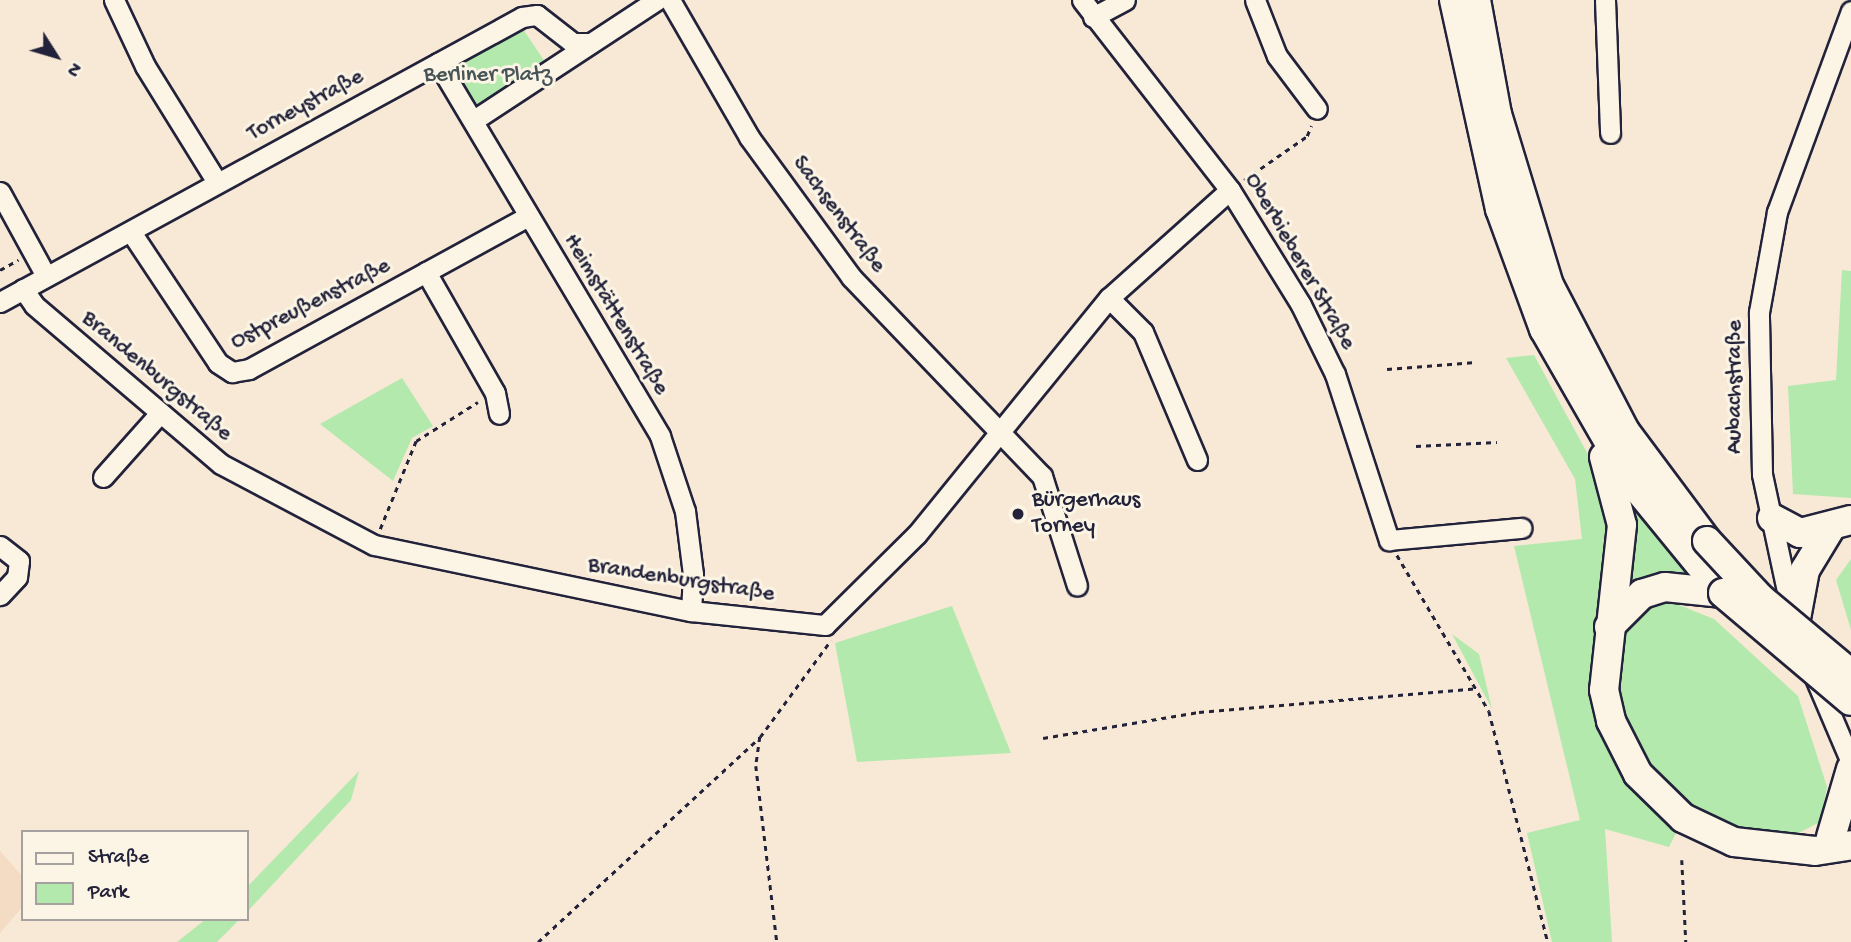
<!DOCTYPE html>
<meta charset="utf-8">
<style>
body{margin:0}
#map{position:relative;width:1851px;height:942px;overflow:hidden;background:#f8e9d6;font-family:"Gochi Hand",sans-serif}
div>[style]{position:absolute}
.built>*{inset:0;background:#f3dbc4}
.green>*{inset:0;background:#b3e9ac}
.path>*{height:2.5px;margin-top:-1.25px;transform-origin:0;background:repeating-linear-gradient(90deg,#22223b 0 5px,transparent 0 10px)}
.roads{filter:drop-shadow(2px 0 #22223b) drop-shadow(-2px 0 #22223b) drop-shadow(0 2px #22223b) drop-shadow(0 -2px #22223b)}
.minor>*{height:19px;margin:-9.5px;padding:0 9.5px;transform-origin:9.5px;border-radius:9.5px;background:#fcf5e5}
.highway>*{height:28px;margin:-14px;padding:0 14px;transform-origin:14px;border-radius:14px;background:#fcf5e5}
.bridges{filter:drop-shadow(2px 0 #22223b) drop-shadow(-2px 0 #22223b) drop-shadow(0 2px #22223b) drop-shadow(0 -2px #22223b)}
.highway-bridge>*{height:28px;margin:-14px;padding:0 14px;transform-origin:14px;border-radius:14px;background:#fcf5e5}
.dots>*{width:19px;height:19px;translate:-50% -50%;box-sizing:border-box;border:4px solid #fcf5e5;border-radius:50%}
span{translate:-50% -50%;white-space:nowrap;text-align:center;line-height:1.15;-webkit-text-stroke:6px #fcf5e5;paint-order:stroke}
.park-label{font-size:23px;color:#465457}
.street-label{font-size:23px;color:#22223b}
.poi-label{font-size:23px;color:#22223b}
.left{translate:0 -50%;text-align:left}
.legend{position:absolute;left:21px;top:830px;width:228px;height:91px;box-sizing:border-box;background:#fcf5e5;border:2px solid #a5a1a1;margin:0;padding:9px 12px;list-style:none;font-size:21px;color:#22223b}
.legend li{display:flex;align-items:center;gap:14px;height:35px}
.legend b{width:35px;border:2px solid #a5a1a1}
.north{position:absolute;left:21px;top:21px;width:70px;height:70px;-webkit-text-stroke:5px #fcf5e5;paint-order:stroke;rotate:127deg;font-size:19px;font-weight:700;line-height:28px;text-align:center;color:#22223b}
.north::after{content:'';display:block;margin:auto;width:24px;height:32px;background:#22223b;clip-path:polygon(50% 0,100% 100%,50% 72%,0 100%)}
</style>
<div id="map">
<div class="built">
<div style="clip-path:polygon(0 851px,23px 877px,23px 906px,0 933px)"></div>
</div>
<div class="green">
<div style="clip-path:polygon(523px 29px,547px 65px,480px 109px,454px 67px)"></div>
<div style="clip-path:polygon(1842px 270px,1851px 271px,1851px 498px,1793px 494px,1788px 386px,1836px 380px)"></div>
<div style="clip-path:polygon(1534px 355px,1592px 462px,1610px 528px,1594px 656px,1679px 827px,1669px 847px,1605px 829px,1612px 942px,1552px 942px,1527px 833px,1580px 820px,1514px 546px,1582px 539px,1575px 479px,1506px 358px)"></div>
<div style="clip-path:polygon(402px 378px,433px 426px,412px 438px,393px 481px,320px 424px)"></div>
<div style="clip-path:polygon(1626px 498px,1695px 580px,1621px 603px)"></div>
<div style="clip-path:polygon(1851px 559px,1851px 630px,1836px 580px)"></div>
<div style="clip-path:polygon(1669px 601px,1714px 619px,1798px 696px,1827px 787px,1820px 822px,1789px 838px,1741px 833px,1701px 817px,1645px 773px,1623px 727px,1616px 661px,1622px 627px,1641px 603px)"></div>
<div style="clip-path:polygon(952px 606px,1011px 753px,857px 762px,835px 643px)"></div>
<div style="clip-path:polygon(1452px 634px,1479px 654px,1492px 709px)"></div>
<div style="clip-path:polygon(359px 771px,351px 800px,247px 912px,247px 887px)"></div>
<div style="clip-path:polygon(206px 919px,240px 919px,217px 942px,177px 942px)"></div>
</div>
<div class="path">
<div style="left:1244px;top:180px;width:77px;rotate:-34.9deg"></div>
<div style="left:1307px;top:136px;width:11px;rotate:-68deg"></div>
<div style="left:0;top:270px;width:21px;rotate:-29deg"></div>
<div style="left:1387px;top:369px;width:89px;rotate:-4.5deg"></div>
<div style="left:1416px;top:446px;width:81px;rotate:-2.8deg"></div>
<div style="left:380px;top:529px;width:95px;rotate:-67.8deg"></div>
<div style="left:416px;top:441px;width:73px;rotate:-32.2deg"></div>
<div style="left:1397px;top:555px;width:181px;rotate:59.5deg"></div>
<div style="left:1489px;top:711px;width:238px;rotate:75.7deg"></div>
<div style="left:760px;top:737px;width:29px;rotate:98deg"></div>
<div style="left:756px;top:766px;width:177px;rotate:83.2deg"></div>
<div style="left:1043px;top:738px;width:158px;rotate:-9.5deg"></div>
<div style="left:1199px;top:712px;width:279px;rotate:-4.9deg"></div>
<div style="left:1682px;top:860px;width:82px;rotate:87.2deg"></div>
<div style="left:538px;top:942px;width:302px;rotate:-42.7deg"></div>
<div style="left:760px;top:737px;width:120px;rotate:-53.8deg"></div>
</div>
<div class="roads">
<div class="minor">
<div style="left:114px;top:0;width:73px;rotate:64.8deg"></div>
<div style="left:145px;top:66px;width:137px;rotate:58.2deg"></div>
<div style="left:670px;top:0;width:158px;rotate:60deg"></div>
<div style="left:749px;top:137px;width:173px;rotate:53.9deg"></div>
<div style="left:851px;top:277px;width:276px;rotate:46.2deg"></div>
<div style="left:1042px;top:476px;width:115px;rotate:72.3deg"></div>
<div style="left:1082px;top:0;width:241px;rotate:52.1deg"></div>
<div style="left:1230px;top:190px;width:135px;rotate:58.3deg"></div>
<div style="left:1301px;top:305px;width:77px;rotate:63.8deg"></div>
<div style="left:1335px;top:374px;width:175px;rotate:72deg"></div>
<div style="left:1389px;top:540px;width:133px;rotate:-5.2deg"></div>
<div style="left:1255px;top:0;width:60px;rotate:68.6deg"></div>
<div style="left:1277px;top:56px;width:66px;rotate:53deg"></div>
<div style="left:1605px;top:0;width:133px;rotate:87.8deg"></div>
<div style="left:1093px;top:17px;width:36px;rotate:-28deg"></div>
<div style="left:438px;top:63px;width:434px;rotate:59.2deg"></div>
<div style="left:660px;top:436px;width:79px;rotate:71.6deg"></div>
<div style="left:685px;top:511px;width:64px;rotate:82.8deg"></div>
<div style="left:693px;top:574px;width:37px;rotate:93deg"></div>
<div style="left:474px;top:120px;width:219px;rotate:-33.3deg"></div>
<div style="left:0;top:192px;width:96px;rotate:61.3deg"></div>
<div style="left:131px;top:232px;width:157px;rotate:56.4deg"></div>
<div style="left:218px;top:363px;width:17px;rotate:33deg"></div>
<div style="left:232px;top:372px;width:17px;rotate:-10deg"></div>
<div style="left:249px;top:369px;width:317px;rotate:-28.7deg"></div>
<div style="left:426px;top:272px;width:139px;rotate:60.3deg"></div>
<div style="left:495px;top:393px;width:21px;rotate:79deg"></div>
<div style="left:23px;top:289px;width:19px;rotate:55deg"></div>
<div style="left:34px;top:305px;width:245px;rotate:40.4deg"></div>
<div style="left:221px;top:464px;width:173px;rotate:27.9deg"></div>
<div style="left:374px;top:545px;width:324px;rotate:11.8deg"></div>
<div style="left:691px;top:611px;width:135px;rotate:6deg"></div>
<div style="left:825px;top:625px;width:129px;rotate:-44.7deg"></div>
<div style="left:917px;top:534px;width:304px;rotate:-50.9deg"></div>
<div style="left:1109px;top:298px;width:162px;rotate:-41.8deg"></div>
<div style="left:1109px;top:298px;width:48px;rotate:45deg"></div>
<div style="left:1143px;top:332px;width:139px;rotate:67.1deg"></div>
<div style="left:0;top:302px;width:595px;rotate:-28.63deg"></div>
<div style="left:522px;top:17px;width:15px;rotate:-8deg"></div>
<div style="left:537px;top:15px;width:46px;rotate:37.9deg"></div>
<div style="left:573px;top:43px;width:17px"></div>
<div style="left:103px;top:477px;width:86px;rotate:-48.3deg"></div>
<div style="left:0;top:546px;width:24px;rotate:38deg"></div>
<div style="left:19px;top:561px;width:16px;rotate:97deg"></div>
<div style="left:17px;top:577px;width:25px;rotate:133deg"></div>
<div style="left:1793px;top:619px;width:148px;rotate:-102.1deg"></div>
<div style="left:1762px;top:474px;width:162px;rotate:-91.1deg"></div>
<div style="left:1759px;top:312px;width:102px;rotate:-79.8deg"></div>
<div style="left:1777px;top:212px;width:214px;rotate:-69.8deg"></div>
<div style="left:1813px;top:673px;width:97px;rotate:66.9deg"></div>
</div>
<div class="highway">
<div style="left:1454px;top:0;width:214px;rotate:77.6deg"></div>
<div style="left:1500px;top:209px;width:128px;rotate:69.9deg"></div>
<div style="left:1544px;top:329px;width:177px;rotate:60.1deg"></div>
<div style="left:1632px;top:482px;width:144px;rotate:50.7deg"></div>
<div style="left:1476px;top:0;width:116px;rotate:79.6deg"></div>
<div style="left:1497px;top:114px;width:179px;rotate:73.1deg"></div>
<div style="left:1549px;top:285px;width:165px;rotate:62.5deg"></div>
<div style="left:1625px;top:431px;width:137px;rotate:53.3deg"></div>
<div style="left:1604px;top:457px;width:70px;rotate:75.2deg"></div>
<div style="left:1622px;top:525px;width:166px;rotate:96.2deg"></div>
<div style="left:1604px;top:690px;width:32px;rotate:77deg"></div>
<div style="left:1611px;top:721px;width:59px;rotate:63deg"></div>
<div style="left:1638px;top:774px;width:63px;rotate:44.4deg"></div>
<div style="left:1683px;top:818px;width:56px;rotate:25.2deg"></div>
<div style="left:1734px;top:842px;width:81px;rotate:6.3deg"></div>
<div style="left:1815px;top:851px;width:36px;rotate:-9deg"></div>
<div style="left:1772px;top:518px;width:32px;rotate:28deg"></div>
<div style="left:1800px;top:533px;width:53px;rotate:-14.3deg"></div>
<div style="left:1795px;top:624px;width:55px;rotate:-79.5deg"></div>
<div style="left:1805px;top:570px;width:50px;rotate:-58.8deg"></div>
<div style="left:1609px;top:627px;width:47px;rotate:-45deg"></div>
<div style="left:1642px;top:594px;width:24px;rotate:-17deg"></div>
<div style="left:1665px;top:587px;width:58px;rotate:5.9deg"></div>
<div style="left:1831px;top:837px;width:71px;rotate:-73.6deg"></div>
</div>
</div>
<div class="bridges">
<div class="highway-bridge">
<div style="left:1707px;top:541px;width:78px;rotate:47.1deg"></div>
<div style="left:1760px;top:598px;width:119px;rotate:39.9deg"></div>
<div style="left:1723px;top:593px;width:167px;rotate:40.2deg"></div>
</div>
</div>
<div class="dots">
<div style="left:1018px;top:514px;background:#22223b"></div>
</div>
<div class="park-label">
<span style="left:488px;top:76px">Berliner Platz</span>
</div>
<div class="street-label">
<span style="left:306px;top:106px;rotate:-28deg">Torneystraße</span>
<span style="left:838px;top:215px;rotate:53deg">Sachsenstraße</span>
<span style="left:1299px;top:262px;rotate:60deg">Oberbieberer Straße</span>
<span style="left:311px;top:305px;rotate:-27deg">Ostpreußenstraße</span>
<span style="left:615px;top:315px;rotate:59deg">Heimstättenstraße</span>
<span style="left:156px;top:377px;rotate:40deg">Brandenburgstraße</span>
<span style="left:1736px;top:387px;rotate:-90deg">Aubachstraße</span>
<span style="left:681px;top:581px;rotate:9deg">Brandenburgstraße</span>
</div>
<div class="poi-label">
<span class="left" style="left:1032px;top:514px">Bürgerhaus<br>Torney</span>
</div>
<ul class="legend">
<li><b style="height:9px;background:#fcf5e5"></b>Straße</li>
<li><b style="height:19px;background:#b3e9ac"></b>Park</li>
</ul>
<div class="north">N</div>
</div>
